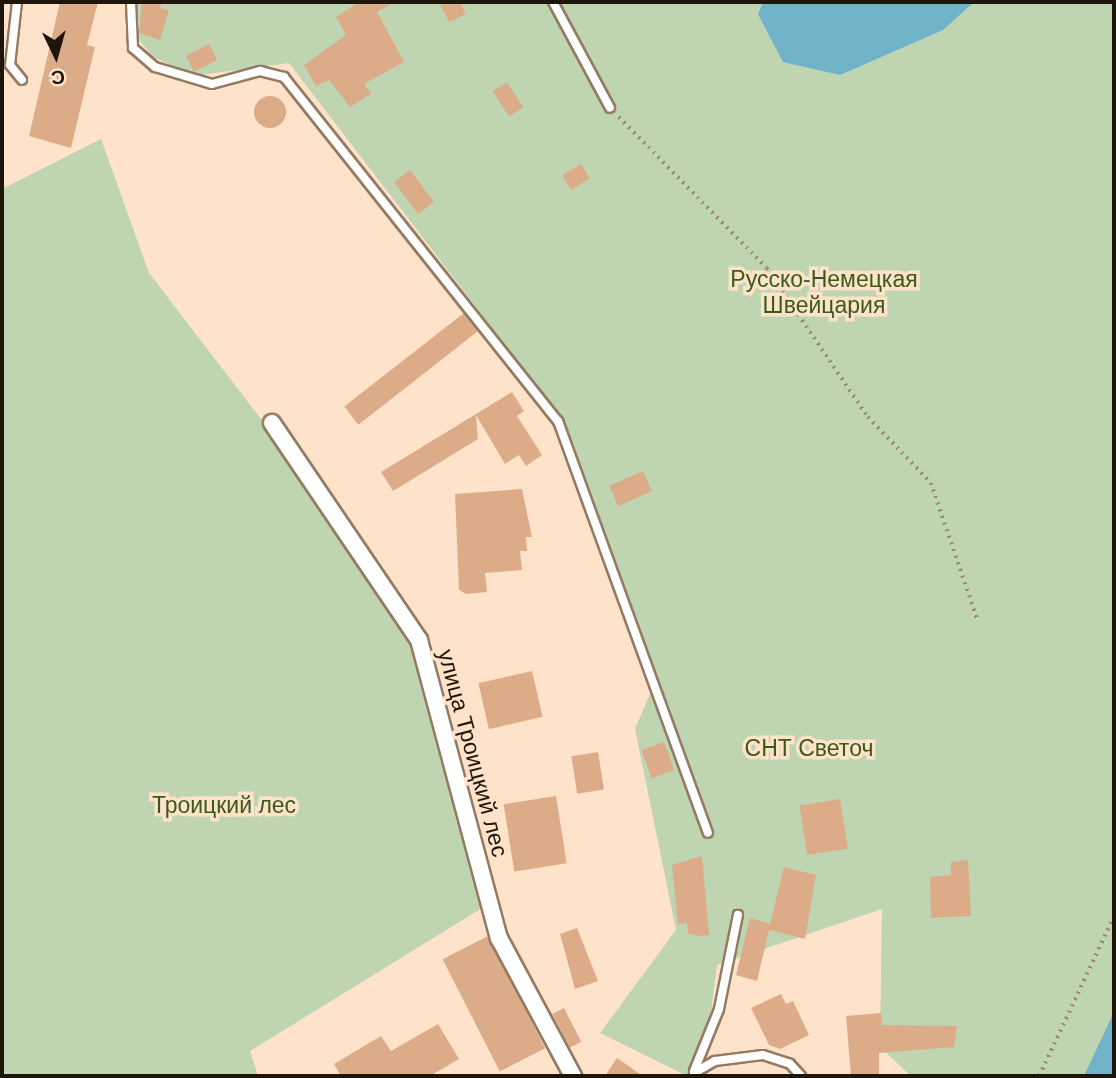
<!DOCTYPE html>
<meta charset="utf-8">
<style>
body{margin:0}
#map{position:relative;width:1116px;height:1078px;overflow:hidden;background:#fee2c9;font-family:Helvetica,sans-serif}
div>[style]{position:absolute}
.green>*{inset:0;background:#bfd4b1}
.water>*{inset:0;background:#70b2c7}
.building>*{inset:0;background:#dcac89;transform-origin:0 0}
.round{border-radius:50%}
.path>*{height:3.5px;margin-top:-1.75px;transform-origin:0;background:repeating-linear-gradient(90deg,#9b8775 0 2px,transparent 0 7px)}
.roads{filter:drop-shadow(2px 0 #937a63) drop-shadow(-2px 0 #937a63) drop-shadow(0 2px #937a63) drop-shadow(0 -2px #937a63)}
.service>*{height:8px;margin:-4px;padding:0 4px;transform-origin:4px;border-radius:4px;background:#fff}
.minor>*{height:16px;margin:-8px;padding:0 8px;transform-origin:8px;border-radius:8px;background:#fff}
span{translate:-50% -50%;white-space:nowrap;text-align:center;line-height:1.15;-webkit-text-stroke:7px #fee2c9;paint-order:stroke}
.park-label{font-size:23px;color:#375b18}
.street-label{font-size:23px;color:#1e150c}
.frame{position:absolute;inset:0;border:4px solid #1e150c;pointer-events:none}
.north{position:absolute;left:21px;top:21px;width:70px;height:70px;-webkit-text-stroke:5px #fee2c9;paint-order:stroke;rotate:175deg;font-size:19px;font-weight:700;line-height:28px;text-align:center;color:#1e150c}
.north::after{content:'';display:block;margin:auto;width:24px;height:32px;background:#1e150c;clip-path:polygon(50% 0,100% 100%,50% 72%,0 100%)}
</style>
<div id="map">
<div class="green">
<div style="clip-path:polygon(136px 2px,1114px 2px,1114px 1076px,911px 1076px,880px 1047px,882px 909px,717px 965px,710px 1021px,687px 1076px,600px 1033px,676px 930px,635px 729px,655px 682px,565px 423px,289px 63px,192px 76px,152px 56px,132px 31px)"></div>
<div style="clip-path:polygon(101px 139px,149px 273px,261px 419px,410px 637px,482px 908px,250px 1051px,258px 1076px,2px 1076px,2px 189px)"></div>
</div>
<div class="water">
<div style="clip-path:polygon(763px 2px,974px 2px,943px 30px,840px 75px,783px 62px,758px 14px)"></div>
<div style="clip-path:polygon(1114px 1012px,1114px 1076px,1084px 1076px,1091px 1061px)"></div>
</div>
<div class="building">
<div style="clip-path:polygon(60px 2px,98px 2px,87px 45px,95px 47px,71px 148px,29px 136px)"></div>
<div style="clip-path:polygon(142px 2px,162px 2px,160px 8px,169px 10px,160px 40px,139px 33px)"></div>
<div style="clip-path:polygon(359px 2px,395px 2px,377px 12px,404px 62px,364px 84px,371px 94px,350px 107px,329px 80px,316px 86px,304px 65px,346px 35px,336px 17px)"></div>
<div style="clip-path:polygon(439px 2px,460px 2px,466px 14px,449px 22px)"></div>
<div style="left:209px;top:44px;width:18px;height:26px;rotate:63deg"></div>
<div style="left:507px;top:82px;width:30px;height:17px;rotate:57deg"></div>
<div class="round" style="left:254px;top:96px;width:32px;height:32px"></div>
<div style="left:581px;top:164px;width:17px;height:22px;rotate:59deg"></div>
<div style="left:410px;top:170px;width:40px;height:20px;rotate:53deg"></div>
<div style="left:464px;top:313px;width:23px;height:152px;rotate:52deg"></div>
<div style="clip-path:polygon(512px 392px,524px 411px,517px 416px,542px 455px,526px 466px,519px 455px,505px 464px,476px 415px,478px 439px,393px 491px,381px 472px)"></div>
<div style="left:643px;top:471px;width:22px;height:37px;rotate:66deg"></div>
<div style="clip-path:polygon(522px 489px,532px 537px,526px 537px,527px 551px,520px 551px,522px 570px,485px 573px,487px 592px,466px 594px,459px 590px,455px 494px)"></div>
<div style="left:532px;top:671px;width:47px;height:55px;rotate:77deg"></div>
<div style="left:664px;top:742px;width:30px;height:24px;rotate:70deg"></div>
<div style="left:598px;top:752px;width:38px;height:27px;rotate:81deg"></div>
<div style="left:556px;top:796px;width:68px;height:53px;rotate:81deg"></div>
<div style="left:840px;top:799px;width:50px;height:41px;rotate:81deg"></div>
<div style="clip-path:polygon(702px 856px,709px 935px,697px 936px,688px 933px,687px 923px,678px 924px,672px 865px)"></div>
<div style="clip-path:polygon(968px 860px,971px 916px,931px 918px,930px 877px,951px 875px,951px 862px)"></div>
<div style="clip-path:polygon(784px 867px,816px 875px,805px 939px,769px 930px,757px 981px,736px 975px,750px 918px,770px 924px)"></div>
<div style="clip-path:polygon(577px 928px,598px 981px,575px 989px,560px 934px)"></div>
<div style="left:488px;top:936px;width:126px;height:51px;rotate:63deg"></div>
<div style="clip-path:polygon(781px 994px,786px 1004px,793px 1001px,809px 1035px,780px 1049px,769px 1045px,751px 1008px)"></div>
<div style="left:564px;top:1008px;width:38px;height:13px;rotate:63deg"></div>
<div style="clip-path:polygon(881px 1013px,882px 1025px,957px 1026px,954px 1047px,879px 1053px,879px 1076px,851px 1076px,846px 1016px)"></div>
<div style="clip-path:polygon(438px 1024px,459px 1059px,430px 1076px,341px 1076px,334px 1064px,381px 1036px,391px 1051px)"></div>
<div style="clip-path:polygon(617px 1058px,643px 1076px,605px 1076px)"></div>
</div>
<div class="path">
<div style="left:619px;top:117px;width:211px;rotate:45.6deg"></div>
<div style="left:767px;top:268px;width:180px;rotate:55.9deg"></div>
<div style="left:868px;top:417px;width:91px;rotate:46.3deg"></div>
<div style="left:931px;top:483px;width:146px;rotate:71.2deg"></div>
<div style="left:1039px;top:1076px;width:177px;rotate:-64.9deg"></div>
</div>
<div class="roads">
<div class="service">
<div style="left:17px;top:2px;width:63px;rotate:96.3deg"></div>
<div style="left:10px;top:65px;width:19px;rotate:51deg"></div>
<div style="left:131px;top:2px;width:46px;rotate:87.5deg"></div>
<div style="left:133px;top:48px;width:29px;rotate:41deg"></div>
<div style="left:155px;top:67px;width:59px;rotate:16.6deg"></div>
<div style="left:212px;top:84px;width:50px;rotate:-15.2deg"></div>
<div style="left:260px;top:71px;width:25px;rotate:14deg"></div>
<div style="left:284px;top:77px;width:440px;rotate:51.5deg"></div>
<div style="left:558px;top:421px;width:438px;rotate:70deg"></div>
<div style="left:553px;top:2px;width:120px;rotate:61.7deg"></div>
<div style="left:694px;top:1071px;width:67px;rotate:-68deg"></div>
<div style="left:719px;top:1009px;width:96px;rotate:-78.6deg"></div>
<div style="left:694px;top:1073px;width:24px;rotate:-30deg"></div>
<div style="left:715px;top:1061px;width:48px;rotate:-7.1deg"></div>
<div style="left:763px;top:1055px;width:28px;rotate:18deg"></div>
<div style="left:790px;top:1064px;width:16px;rotate:47deg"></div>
</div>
<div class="minor">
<div style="left:272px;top:423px;width:262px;rotate:55.9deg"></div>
<div style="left:419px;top:640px;width:309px;rotate:75deg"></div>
<div style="left:499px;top:938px;width:157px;rotate:61.8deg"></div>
</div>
</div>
<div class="park-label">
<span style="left:824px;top:292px">Русско-Немецкая<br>Швейцария</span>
<span style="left:809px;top:748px">СНТ Светоч</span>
<span style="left:224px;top:805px">Троицкий лес</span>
</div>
<div class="street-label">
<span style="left:473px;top:753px;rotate:75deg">улица Троицкий лес</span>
</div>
<div class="frame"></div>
<div class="north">С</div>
</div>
